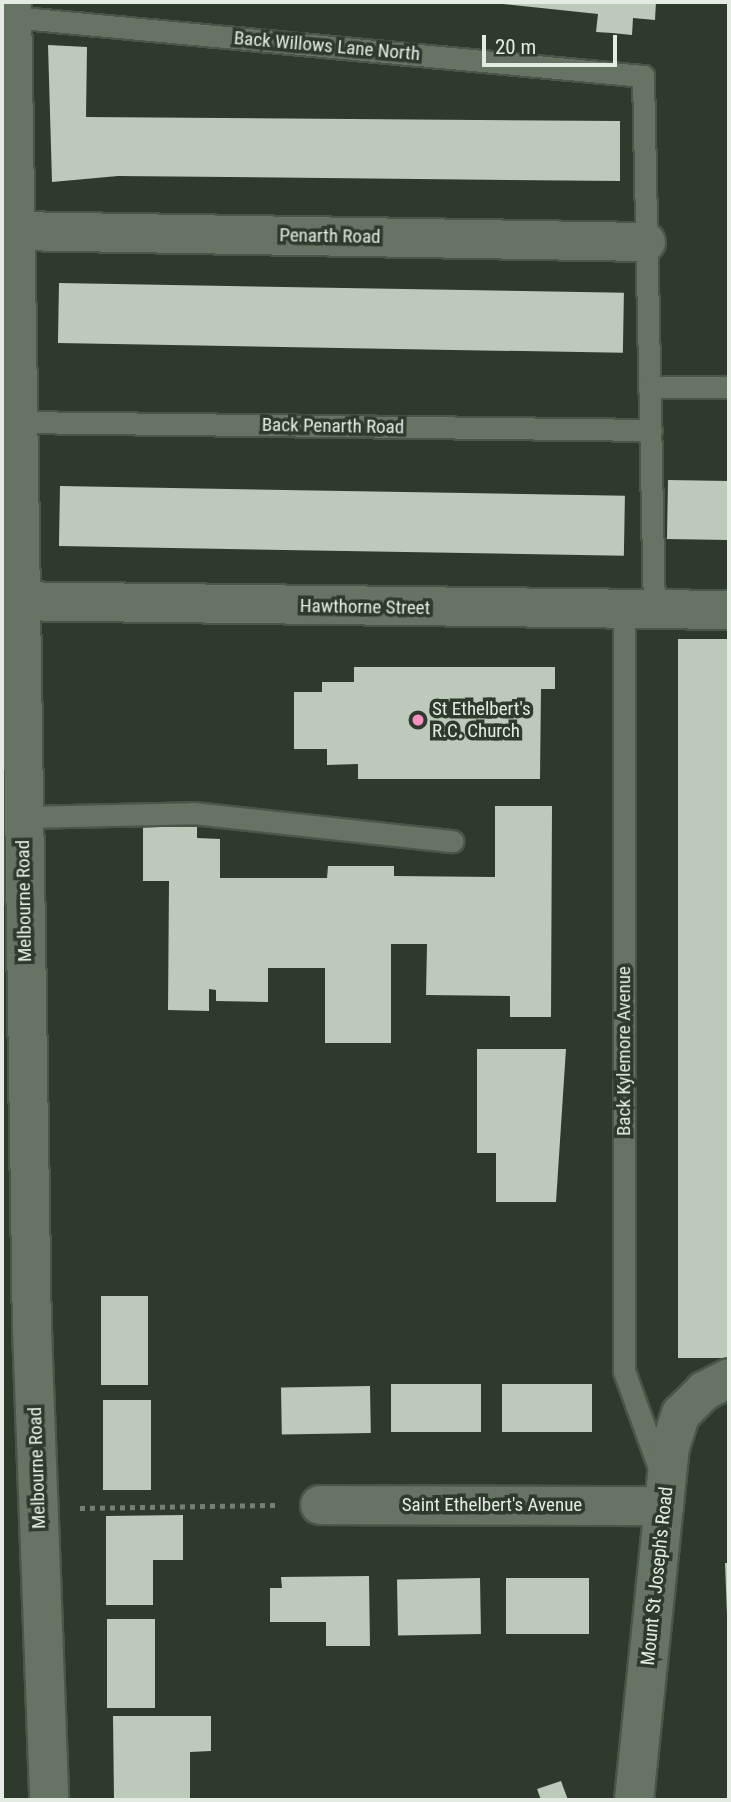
<!DOCTYPE html>
<style>
body{margin:0}
#map{position:relative;width:731px;height:1802px;overflow:hidden;background:#2e3a2c;font-family:"Roboto Condensed",sans-serif}
div>[style]{position:absolute}
.building>*{inset:0;background:#bbcab9;transform-origin:0 0}
.path>*{height:4.5px;margin-top:-2.25px;transform-origin:0;background:repeating-linear-gradient(90deg,#757f73 0 5px,transparent 0 10px)}
.roads{filter:drop-shadow(2px 0 #4b564a) drop-shadow(-2px 0 #4b564a) drop-shadow(0 2px #4b564a) drop-shadow(0 -2px #4b564a)}
.service>*{height:21px;margin:-10.5px;padding:0 10.5px;transform-origin:10.5px;border-radius:10.5px;background:#667464}
.minor>*{height:38px;margin:-19px;padding:0 19px;transform-origin:19px;border-radius:19px;background:#667464}
.dots>*{width:19px;height:19px;translate:-50% -50%;box-sizing:border-box;border:4px solid #2e3a2c;border-radius:50%}
span{translate:-50% -50%;white-space:nowrap;text-align:center;line-height:1.15;-webkit-text-stroke:7px #2e3a2c;paint-order:stroke}
.street-label{font-size:19px;color:#e3ebe2}
.poi-label{font-size:19px;color:#e3ebe2}
.left{translate:0 -50%;text-align:left}
.frame{position:absolute;inset:0;border:4px solid #e3ebe2;pointer-events:none}
.scale{position:absolute;left:482px;top:35px;width:135px;height:32px;box-sizing:border-box;border:4px solid #e3ebe2;border-top:0;padding-left:9px;font-size:21px;line-height:24px;white-space:nowrap;color:#e3ebe2;-webkit-text-stroke:5px #2e3a2c;paint-order:stroke}
</style>
<div id="map">
<div class="building">
<div style="clip-path:polygon(484px 2px,656px 2px,655px 20px,633px 18px,632px 35px,612px 33px,596px 32px,598px 14px)"></div>
<div style="clip-path:polygon(48px 45px,87px 47px,86px 117px,620px 121px,620px 181px,118px 176px,52px 182px)"></div>
<div style="left:59px;top:283px;width:565px;height:60px;rotate:1deg"></div>
<div style="left:668px;top:480px;width:61px;height:59px;rotate:1deg"></div>
<div style="left:60px;top:486px;width:565px;height:60px;rotate:1deg"></div>
<div style="left:678px;top:639px;width:51px;height:719px"></div>
<div style="clip-path:polygon(354px 667px,555px 667px,555px 689px,541px 689px,540px 779px,358px 779px,358px 764px,327px 765px,327px 749px,294px 749px,294px 692px,322px 692px,322px 682px,354px 682px)"></div>
<div style="clip-path:polygon(495px 806px,552px 806px,551px 1017px,510px 1017px,510px 996px,426px 995px,427px 944px,391px 944px,391px 1043px,325px 1043px,325px 968px,268px 968px,268px 1002px,216px 1001px,216px 990px,209px 989px,209px 1011px,168px 1010px,169px 881px,143px 881px,143px 827px,197px 827px,197px 838px,220px 839px,220px 878px,327px 878px,328px 866px,394px 866px,394px 876px,495px 877px)"></div>
<div style="clip-path:polygon(477px 1049px,566px 1049px,556px 1202px,496px 1202px,496px 1153px,477px 1153px)"></div>
<div style="left:101px;top:1296px;width:47px;height:89px"></div>
<div style="left:481px;top:1384px;width:48px;height:90px;rotate:90deg"></div>
<div style="left:592px;top:1384px;width:48px;height:90px;rotate:90deg"></div>
<div style="left:370px;top:1386px;width:47px;height:89px;rotate:89deg"></div>
<div style="left:103px;top:1400px;width:48px;height:90px"></div>
<div style="clip-path:polygon(183px 1515px,183px 1560px,153px 1560px,153px 1605px,106px 1605px,106px 1516px)"></div>
<div style="clip-path:polygon(725px 1563px,729px 1563px,729px 1614px,727px 1615px)"></div>
<div style="clip-path:polygon(369px 1576px,370px 1646px,326px 1646px,326px 1622px,270px 1622px,270px 1588px,282px 1588px,281px 1577px)"></div>
<div style="left:480px;top:1578px;width:56px;height:83px;rotate:89deg"></div>
<div style="left:506px;top:1578px;width:83px;height:56px"></div>
<div style="left:107px;top:1619px;width:48px;height:89px"></div>
<div style="clip-path:polygon(113px 1716px,211px 1716px,211px 1751px,190px 1752px,190px 1800px,114px 1800px)"></div>
<div style="clip-path:polygon(561px 1781px,568px 1800px,541px 1800px,537px 1789px)"></div>
</div>
<div class="path">
<div style="left:80px;top:1508px;width:198px;rotate:-0.9deg"></div>
</div>
<div class="roads">
<div class="service">
<div style="left:11px;top:17px;width:635px;rotate:5.33deg"></div>
<div style="left:643px;top:76px;width:534px;rotate:88.82deg"></div>
<div style="left:650px;top:387px;width:79px"></div>
<div style="left:16px;top:422px;width:635px;rotate:0.72deg"></div>
<div style="left:624px;top:609px;width:762px;rotate:90deg"></div>
<div style="left:624px;top:1371px;width:109px;rotate:70.1deg"></div>
<div style="left:23px;top:817px;width:170px;rotate:-1.3deg"></div>
<div style="left:193px;top:813px;width:261px;rotate:6.2deg"></div>
</div>
<div class="minor">
<div style="left:12px;top:2px;width:1327px;rotate:89.14deg"></div>
<div style="left:32px;top:1329px;width:471px;rotate:87.9deg"></div>
<div style="left:14px;top:231px;width:632px;rotate:1deg"></div>
<div style="left:2px;top:601px;width:727px;rotate:0.71deg"></div>
<div style="left:320px;top:1505px;width:344px;rotate:0.2deg"></div>
<div style="left:634px;top:1800px;width:355px;rotate:-84.2deg"></div>
<div style="left:670px;top:1447px;width:35px;rotate:-72deg"></div>
<div style="left:681px;top:1414px;width:33px;rotate:-45deg"></div>
<div style="left:704px;top:1391px;width:28px;rotate:-27deg"></div>
</div>
</div>
<div class="dots">
<div style="left:418px;top:720px;background:#fc8fc1"></div>
</div>
<div class="street-label">
<span style="left:327px;top:46px;rotate:5deg">Back Willows Lane North</span>
<span style="left:330px;top:236px;rotate:1deg">Penarth Road</span>
<span style="left:333px;top:426px;rotate:1deg">Back Penarth Road</span>
<span style="left:365px;top:607px;rotate:1deg">Hawthorne Street</span>
<span style="left:24px;top:901px;rotate:-91deg">Melbourne Road</span>
<span style="left:624px;top:1051px;rotate:-90deg">Back Kylemore Avenue</span>
<span style="left:37px;top:1468px;rotate:-92deg">Melbourne Road</span>
<span style="left:492px;top:1505px">Saint Ethelbert's Avenue</span>
<span style="left:657px;top:1576px;rotate:-84deg">Mount St Joseph's Road</span>
</div>
<div class="poi-label">
<span class="left" style="left:432px;top:720px">St Ethelbert's<br>R.C. Church</span>
</div>
<div class="frame"></div>
<div class="scale">20 m</div>
</div>
